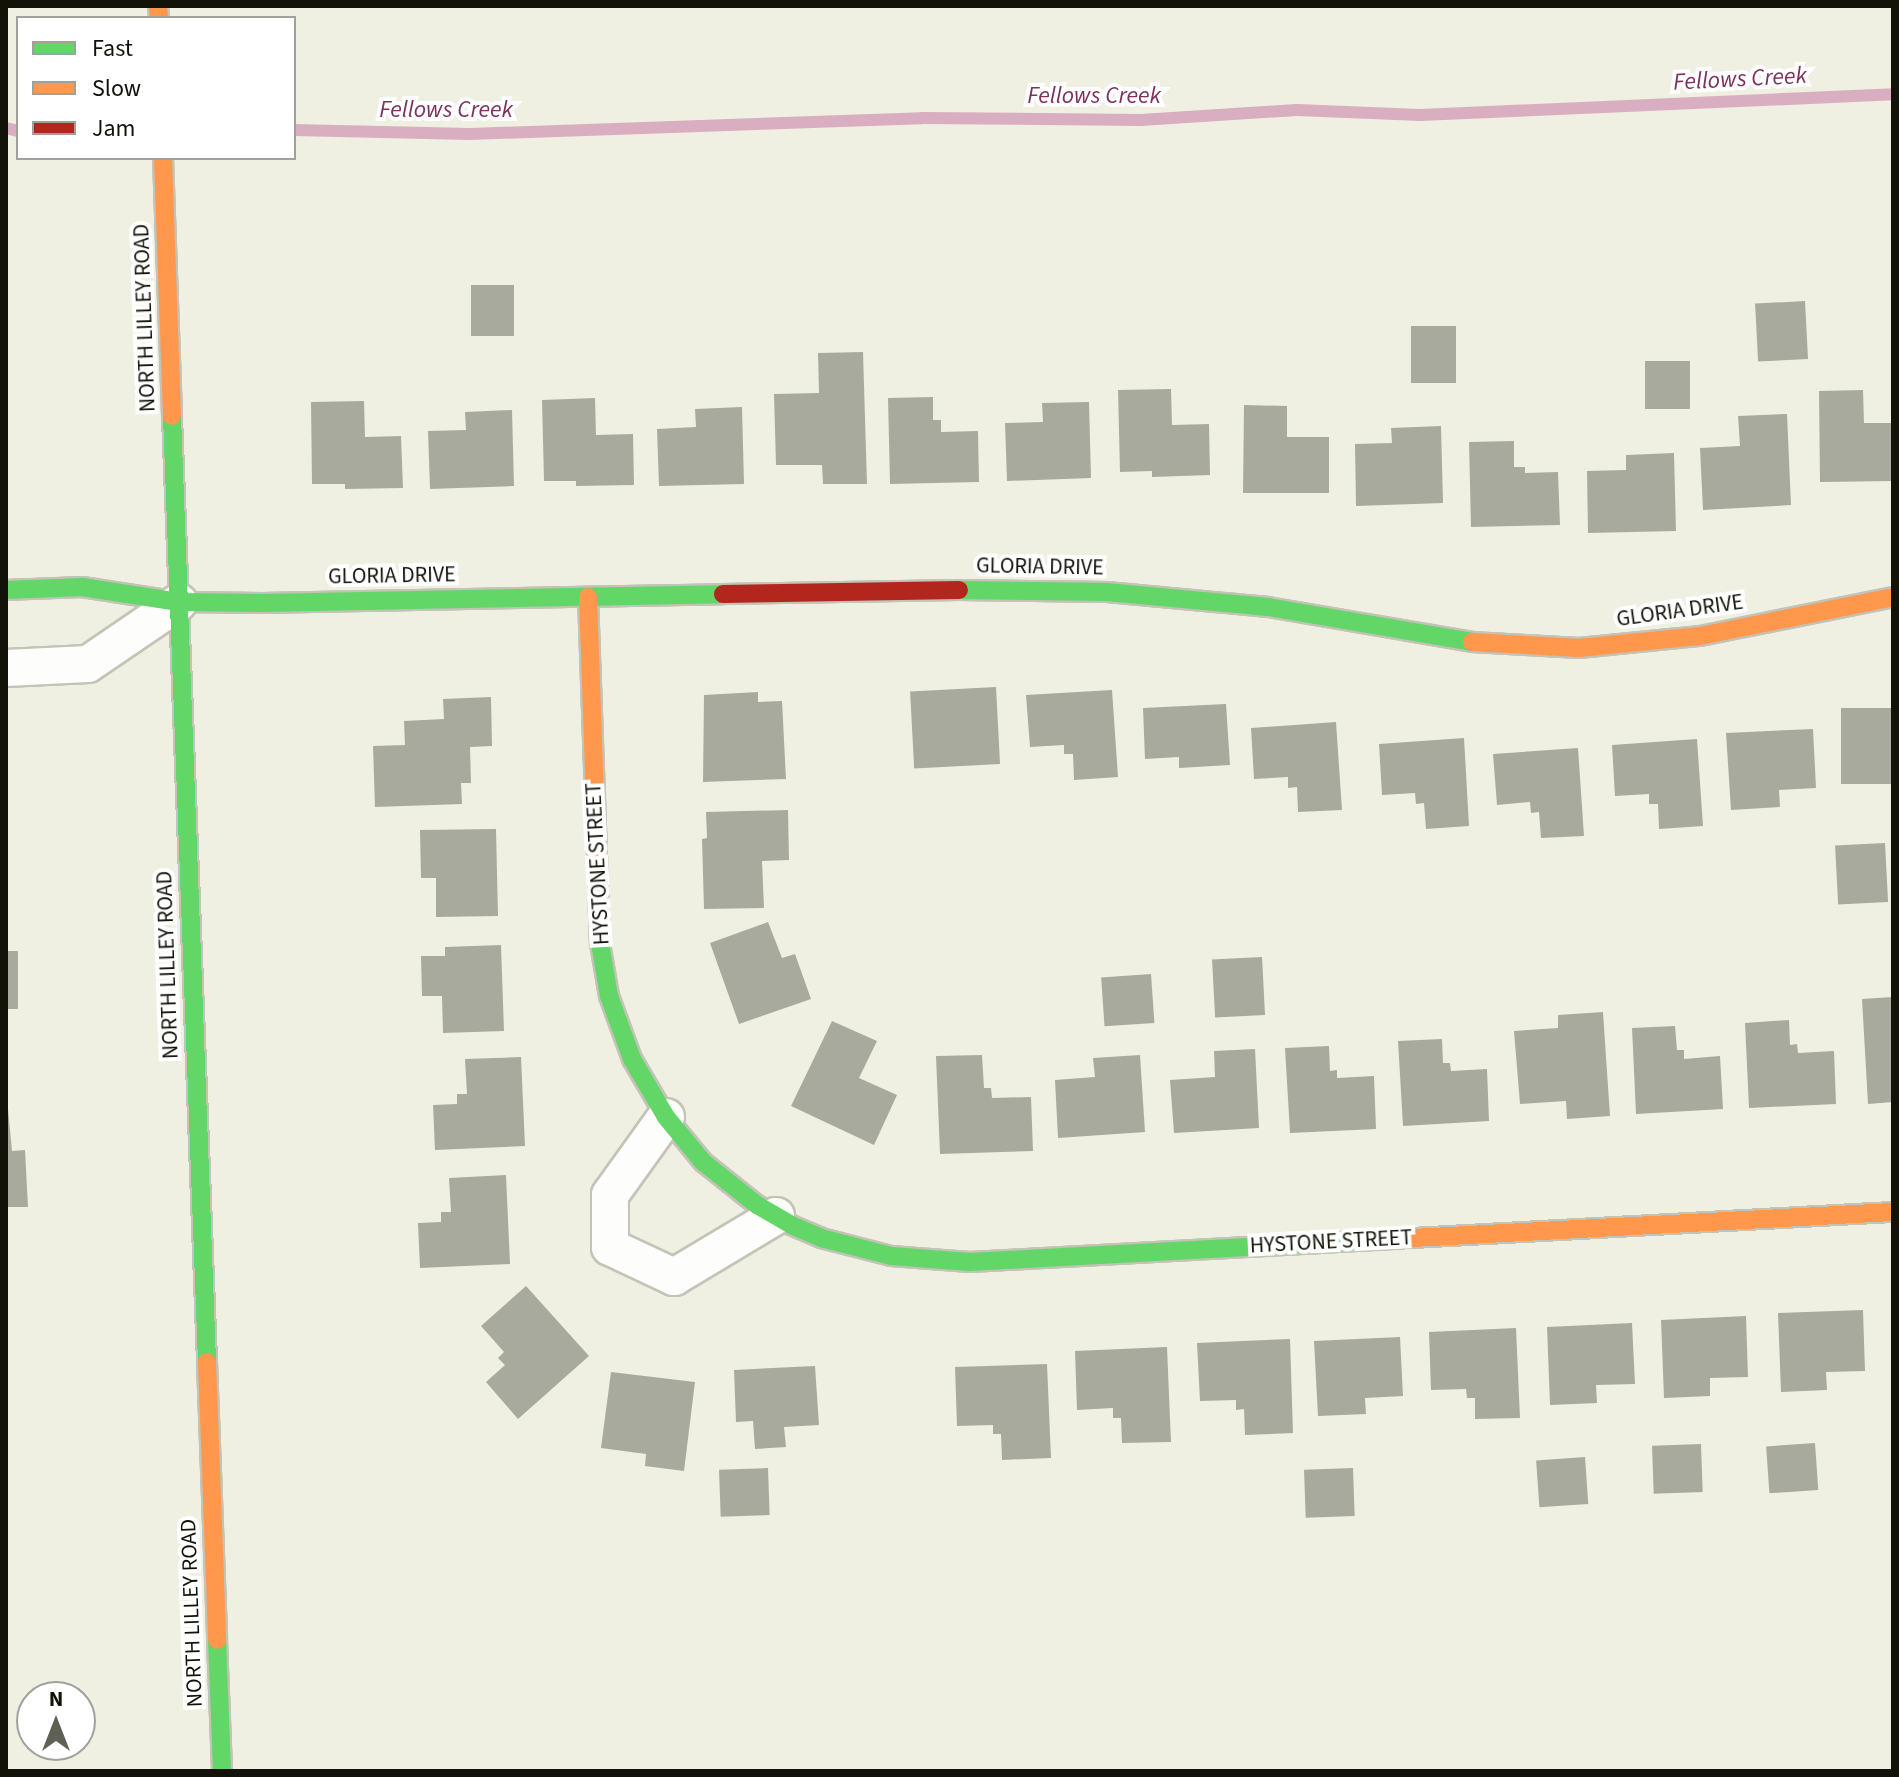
<!DOCTYPE html>
<style>
body{margin:0}
#map{position:relative;width:1899px;height:1777px;overflow:hidden;background:#eff0e2;font-family:"Source Sans 3",sans-serif}
div>[style]{position:absolute}
.stream>*{height:12px;margin:-6px;padding:0 6px;transform-origin:6px;border-radius:6px;background:#d9aec0}
.building>*{inset:0;background:#a9aa9e;transform-origin:0 0}
.roads{filter:drop-shadow(2px 0 #c3c3b8) drop-shadow(-2px 0 #c3c3b8) drop-shadow(0 2px #c3c3b8) drop-shadow(0 -2px #c3c3b8)}
.street>*{height:36px;margin:-18px;padding:0 18px;transform-origin:18px;border-radius:18px;background:#fdfdfb}
.fast>*{height:18px;margin:-9px;padding:0 9px;transform-origin:9px;border-radius:9px;background:#63d668}
.slow>*{height:18px;margin:-9px;padding:0 9px;transform-origin:9px;border-radius:9px;background:#ff974d}
.jam>*{height:18px;margin:-9px;padding:0 9px;transform-origin:9px;border-radius:9px;background:#b3261e}
span{translate:-50% -50%;white-space:nowrap;text-align:center;line-height:1.15;-webkit-text-stroke:8px #fff;paint-order:stroke}
.street-label{font-size:22px;color:#121209}
.water-label{font-size:24px;color:#7c325c;font-style:italic}
.frame{position:absolute;inset:0;border:8px solid #121209;pointer-events:none}
.legend{position:absolute;left:16px;top:16px;width:280px;height:144px;box-sizing:border-box;background:#fff;border:2px solid #a0a09d;margin:0;padding:10px 14px;list-style:none;font-size:24px;color:#121209}
.legend li{display:flex;align-items:center;gap:16px;height:40px}
.legend b{width:40px;border:2px solid #a0a09d}
.north{position:absolute;left:16px;top:1681px;width:80px;height:80px;box-sizing:border-box;background:#fff;border:2px solid #a0a09d;border-radius:50%;rotate:0deg;font-size:22px;font-weight:700;line-height:32px;text-align:center;color:#121209}
.north::after{content:'';display:block;margin:auto;width:28px;height:36px;background:#5f6055;clip-path:polygon(50% 0,100% 100%,50% 72%,0 100%)}
</style>
<div id="map">
<div class="stream">
<div style="left:6px;top:128px;width:12px;rotate:14deg"></div>
<div style="left:294px;top:130px;width:176px;rotate:1.3deg"></div>
<div style="left:470px;top:134px;width:452px;rotate:-2deg"></div>
<div style="left:922px;top:118px;width:219px;rotate:0.5deg"></div>
<div style="left:1141px;top:120px;width:156px;rotate:-3.7deg"></div>
<div style="left:1297px;top:110px;width:123px;rotate:2.3deg"></div>
<div style="left:1420px;top:115px;width:473px;rotate:-2.5deg"></div>
</div>
<div class="building">
<div style="left:514px;top:285px;width:51px;height:43px;rotate:90deg"></div>
<div style="left:1805px;top:301px;width:58px;height:50px;rotate:87deg"></div>
<div style="left:1411px;top:326px;width:45px;height:57px"></div>
<div style="clip-path:polygon(863px 352px,867px 484px,823px 484px,822px 465px,776px 465px,774px 394px,819px 393px,818px 353px)"></div>
<div style="left:1690px;top:361px;width:48px;height:45px;rotate:90deg"></div>
<div style="clip-path:polygon(1171px 389px,1172px 425px,1209px 424px,1210px 475px,1152px 477px,1152px 471px,1120px 472px,1118px 390px)"></div>
<div style="clip-path:polygon(1863px 390px,1864px 423px,1893px 423px,1893px 481px,1820px 482px,1819px 391px)"></div>
<div style="clip-path:polygon(933px 397px,933px 420px,941px 420px,941px 432px,978px 431px,979px 482px,890px 484px,888px 398px)"></div>
<div style="clip-path:polygon(595px 398px,596px 435px,633px 434px,634px 485px,576px 486px,576px 481px,544px 481px,542px 400px)"></div>
<div style="clip-path:polygon(364px 401px,365px 437px,401px 436px,403px 488px,345px 489px,345px 484px,312px 484px,311px 402px)"></div>
<div style="clip-path:polygon(1089px 402px,1091px 478px,1007px 481px,1005px 423px,1043px 422px,1042px 403px)"></div>
<div style="clip-path:polygon(1244px 405px,1287px 406px,1287px 437px,1329px 437px,1329px 493px,1243px 493px)"></div>
<div style="clip-path:polygon(742px 407px,744px 484px,659px 486px,657px 429px,696px 427px,695px 409px)"></div>
<div style="clip-path:polygon(512px 410px,514px 486px,430px 489px,428px 431px,466px 430px,465px 412px)"></div>
<div style="clip-path:polygon(1787px 414px,1791px 505px,1703px 510px,1700px 448px,1740px 446px,1738px 416px)"></div>
<div style="clip-path:polygon(1441px 426px,1443px 503px,1356px 506px,1355px 444px,1392px 443px,1391px 428px)"></div>
<div style="clip-path:polygon(1514px 441px,1514px 467px,1525px 467px,1525px 473px,1558px 472px,1560px 525px,1471px 527px,1469px 442px)"></div>
<div style="clip-path:polygon(1674px 453px,1676px 531px,1588px 533px,1587px 471px,1626px 470px,1626px 455px)"></div>
<div style="left:996px;top:687px;width:77px;height:86px;rotate:87deg"></div>
<div style="clip-path:polygon(1112px 690px,1118px 777px,1074px 780px,1073px 754px,1064px 754px,1064px 745px,1030px 747px,1026px 695px)"></div>
<div style="clip-path:polygon(758px 692px,758px 702px,782px 701px,786px 779px,703px 782px,704px 695px)"></div>
<div style="clip-path:polygon(491px 697px,492px 746px,470px 747px,471px 783px,461px 783px,462px 804px,375px 807px,373px 746px,405px 745px,404px 721px,444px 719px,443px 699px)"></div>
<div style="clip-path:polygon(1226px 704px,1230px 765px,1179px 768px,1179px 757px,1145px 759px,1143px 708px)"></div>
<div style="left:1893px;top:708px;width:76px;height:52px;rotate:90deg"></div>
<div style="clip-path:polygon(1336px 722px,1342px 810px,1298px 812px,1297px 787px,1288px 788px,1288px 777px,1254px 779px,1251px 728px)"></div>
<div style="clip-path:polygon(1813px 729px,1816px 788px,1779px 790px,1780px 807px,1731px 810px,1726px 733px)"></div>
<div style="clip-path:polygon(1464px 738px,1469px 826px,1426px 829px,1424px 803px,1416px 804px,1415px 793px,1382px 795px,1379px 744px)"></div>
<div style="clip-path:polygon(1697px 739px,1703px 826px,1659px 829px,1658px 804px,1649px 804px,1649px 794px,1615px 796px,1612px 745px)"></div>
<div style="clip-path:polygon(1578px 748px,1584px 836px,1541px 838px,1539px 812px,1531px 813px,1530px 802px,1497px 805px,1493px 754px)"></div>
<div style="clip-path:polygon(788px 810px,789px 860px,762px 861px,764px 908px,704px 909px,702px 839px,707px 838px,706px 812px)"></div>
<div style="clip-path:polygon(496px 829px,498px 916px,436px 917px,436px 878px,421px 878px,420px 830px)"></div>
<div style="left:1885px;top:843px;width:59px;height:50px;rotate:87deg"></div>
<div style="clip-path:polygon(768px 922px,782px 958px,795px 954px,811px 999px,739px 1024px,710px 943px)"></div>
<div style="clip-path:polygon(501px 945px,504px 1031px,443px 1033px,442px 996px,422px 996px,421px 956px,445px 956px,445px 947px)"></div>
<div style="left:6px;top:951px;width:12px;height:58px"></div>
<div style="left:1262px;top:957px;width:58px;height:50px;rotate:87deg"></div>
<div style="left:1151px;top:974px;width:49px;height:50px;rotate:86deg"></div>
<div style="clip-path:polygon(1893px 997px,1893px 1102px,1868px 1104px,1862px 999px)"></div>
<div style="clip-path:polygon(1603px 1012px,1610px 1116px,1567px 1119px,1566px 1101px,1520px 1104px,1514px 1031px,1558px 1028px,1558px 1015px)"></div>
<div style="clip-path:polygon(1789px 1020px,1790px 1045px,1797px 1044px,1798px 1053px,1834px 1051px,1836px 1104px,1749px 1108px,1745px 1023px)"></div>
<div style="clip-path:polygon(832px 1021px,877px 1041px,859px 1078px,897px 1095px,874px 1145px,791px 1106px)"></div>
<div style="clip-path:polygon(1675px 1026px,1677px 1050px,1684px 1050px,1684px 1059px,1720px 1056px,1723px 1109px,1636px 1114px,1632px 1028px)"></div>
<div style="clip-path:polygon(1442px 1039px,1443px 1063px,1450px 1063px,1451px 1071px,1487px 1069px,1489px 1121px,1403px 1126px,1398px 1041px)"></div>
<div style="clip-path:polygon(1329px 1046px,1330px 1071px,1337px 1070px,1337px 1078px,1374px 1076px,1376px 1129px,1290px 1133px,1285px 1048px)"></div>
<div style="clip-path:polygon(1255px 1049px,1259px 1128px,1174px 1133px,1170px 1080px,1215px 1077px,1214px 1051px)"></div>
<div style="clip-path:polygon(982px 1055px,984px 1088px,991px 1088px,992px 1098px,1031px 1097px,1033px 1151px,940px 1154px,936px 1056px)"></div>
<div style="clip-path:polygon(1140px 1055px,1145px 1132px,1058px 1138px,1055px 1080px,1095px 1077px,1093px 1058px)"></div>
<div style="clip-path:polygon(521px 1057px,525px 1146px,435px 1150px,433px 1105px,457px 1104px,457px 1094px,467px 1094px,465px 1059px)"></div>
<div style="clip-path:polygon(6px 1088px,12px 1151px,25px 1150px,28px 1207px,6px 1207px)"></div>
<div style="clip-path:polygon(506px 1175px,510px 1264px,420px 1268px,418px 1223px,441px 1222px,441px 1212px,451px 1212px,449px 1178px)"></div>
<div style="clip-path:polygon(526px 1286px,589px 1356px,518px 1419px,486px 1382px,505px 1365px,498px 1358px,504px 1352px,481px 1326px)"></div>
<div style="clip-path:polygon(1863px 1310px,1865px 1371px,1826px 1372px,1827px 1390px,1781px 1392px,1778px 1313px)"></div>
<div style="clip-path:polygon(1746px 1316px,1748px 1377px,1710px 1378px,1710px 1396px,1664px 1398px,1661px 1320px)"></div>
<div style="clip-path:polygon(1632px 1323px,1635px 1384px,1596px 1385px,1597px 1403px,1550px 1405px,1547px 1327px)"></div>
<div style="clip-path:polygon(1516px 1328px,1520px 1418px,1475px 1419px,1475px 1398px,1467px 1398px,1466px 1389px,1431px 1390px,1429px 1332px)"></div>
<div style="clip-path:polygon(1400px 1337px,1403px 1396px,1365px 1398px,1366px 1414px,1318px 1416px,1314px 1341px)"></div>
<div style="clip-path:polygon(1290px 1339px,1293px 1433px,1245px 1435px,1244px 1409px,1236px 1410px,1236px 1400px,1200px 1401px,1197px 1343px)"></div>
<div style="clip-path:polygon(1167px 1347px,1171px 1442px,1122px 1443px,1121px 1418px,1113px 1418px,1113px 1408px,1077px 1410px,1075px 1351px)"></div>
<div style="clip-path:polygon(1047px 1364px,1051px 1458px,1002px 1460px,1001px 1434px,993px 1434px,993px 1425px,957px 1426px,955px 1367px)"></div>
<div style="clip-path:polygon(815px 1366px,819px 1425px,784px 1427px,786px 1447px,755px 1449px,753px 1421px,736px 1422px,734px 1370px)"></div>
<div style="clip-path:polygon(611px 1372px,695px 1382px,684px 1471px,645px 1466px,646px 1454px,601px 1448px)"></div>
<div style="left:1815px;top:1443px;width:47px;height:49px;rotate:86deg"></div>
<div style="left:1701px;top:1444px;width:48px;height:49px;rotate:88deg"></div>
<div style="left:1585px;top:1457px;width:47px;height:49px;rotate:86deg"></div>
<div style="left:768px;top:1468px;width:47px;height:49px;rotate:88deg"></div>
<div style="left:1353px;top:1468px;width:48px;height:49px;rotate:88deg"></div>
</div>
<div class="roads">
<div class="street">
<div style="left:6px;top:668px;width:82px;rotate:-2.8deg"></div>
<div style="left:88px;top:664px;width:110px;rotate:-34.3deg"></div>
<div style="left:666px;top:1117px;width:96px;rotate:125.7deg"></div>
<div style="left:610px;top:1195px;width:52px;rotate:90deg"></div>
<div style="left:610px;top:1247px;width:71px;rotate:25.1deg"></div>
<div style="left:674px;top:1277px;width:119px;rotate:-30.9deg"></div>
</div>
<div class="fast">
<div style="left:172px;top:416px;width:947px;rotate:87.88deg"></div>
<div style="left:6px;top:590px;width:76px;rotate:-2.3deg"></div>
<div style="left:82px;top:587px;width:98px;rotate:8.8deg"></div>
<div style="left:179px;top:602px;width:83px;rotate:0.7deg"></div>
<div style="left:262px;top:603px;width:461px;rotate:-1.1deg"></div>
<div style="left:959px;top:590px;width:148px;rotate:0.8deg"></div>
<div style="left:1107px;top:592px;width:162px;rotate:5.3deg"></div>
<div style="left:1268px;top:607px;width:207px;rotate:9.7deg"></div>
<div style="left:598px;top:887px;width:56px;rotate:88deg"></div>
<div style="left:600px;top:943px;width:54px;rotate:80.4deg"></div>
<div style="left:609px;top:996px;width:67px;rotate:69.9deg"></div>
<div style="left:632px;top:1059px;width:67px;rotate:59.6deg"></div>
<div style="left:666px;top:1117px;width:58px;rotate:50.6deg"></div>
<div style="left:703px;top:1162px;width:69px;rotate:38.5deg"></div>
<div style="left:757px;top:1205px;width:39px;rotate:30deg"></div>
<div style="left:791px;top:1225px;width:33px;rotate:23deg"></div>
<div style="left:821px;top:1238px;width:72px;rotate:14.4deg"></div>
<div style="left:891px;top:1256px;width:79px;rotate:4.3deg"></div>
<div style="left:970px;top:1262px;width:425px;rotate:-3.1deg"></div>
<div style="left:217px;top:1640px;width:131px;rotate:87.8deg"></div>
</div>
<div class="slow">
<div style="left:158px;top:6px;width:12px;rotate:85deg"></div>
<div style="left:163px;top:158px;width:258px;rotate:88deg"></div>
<div style="left:588px;top:597px;width:290px;rotate:88deg"></div>
<div style="left:1472px;top:642px;width:107px;rotate:3.2deg"></div>
<div style="left:1579px;top:648px;width:122px;rotate:-5.7deg"></div>
<div style="left:1700px;top:636px;width:197px;rotate:-11.4deg"></div>
<div style="left:1394px;top:1239px;width:500px;rotate:-3.1deg"></div>
<div style="left:207px;top:1362px;width:278px;rotate:87.9deg"></div>
</div>
<div class="jam">
<div style="left:723px;top:594px;width:236px;rotate:-1deg"></div>
</div>
</div>
<div class="street-label">
<span style="left:145px;top:318px;rotate:-92deg">NORTH LILLEY ROAD</span>
<span style="left:1040px;top:567px;rotate:1deg">GLORIA DRIVE</span>
<span style="left:392px;top:576px;rotate:-1deg">GLORIA DRIVE</span>
<span style="left:1680px;top:611px;rotate:-8deg">GLORIA DRIVE</span>
<span style="left:598px;top:864px;rotate:-93deg">HYSTONE STREET</span>
<span style="left:168px;top:965px;rotate:-92deg">NORTH LILLEY ROAD</span>
<span style="left:1331px;top:1242px;rotate:-3deg">HYSTONE STREET</span>
<span style="left:192px;top:1613px;rotate:-92deg">NORTH LILLEY ROAD</span>
</div>
<div class="water-label">
<span style="left:1740px;top:79px;rotate:-3deg">Fellows Creek</span>
<span style="left:1094px;top:96px">Fellows Creek</span>
<span style="left:446px;top:110px">Fellows Creek</span>
</div>
<div class="frame"></div>
<ul class="legend">
<li><b style="height:10px;background:#63d668"></b>Fast</li>
<li><b style="height:10px;background:#ff974d"></b>Slow</li>
<li><b style="height:10px;background:#b3261e"></b>Jam</li>
</ul>
<div class="north">N</div>
</div>
